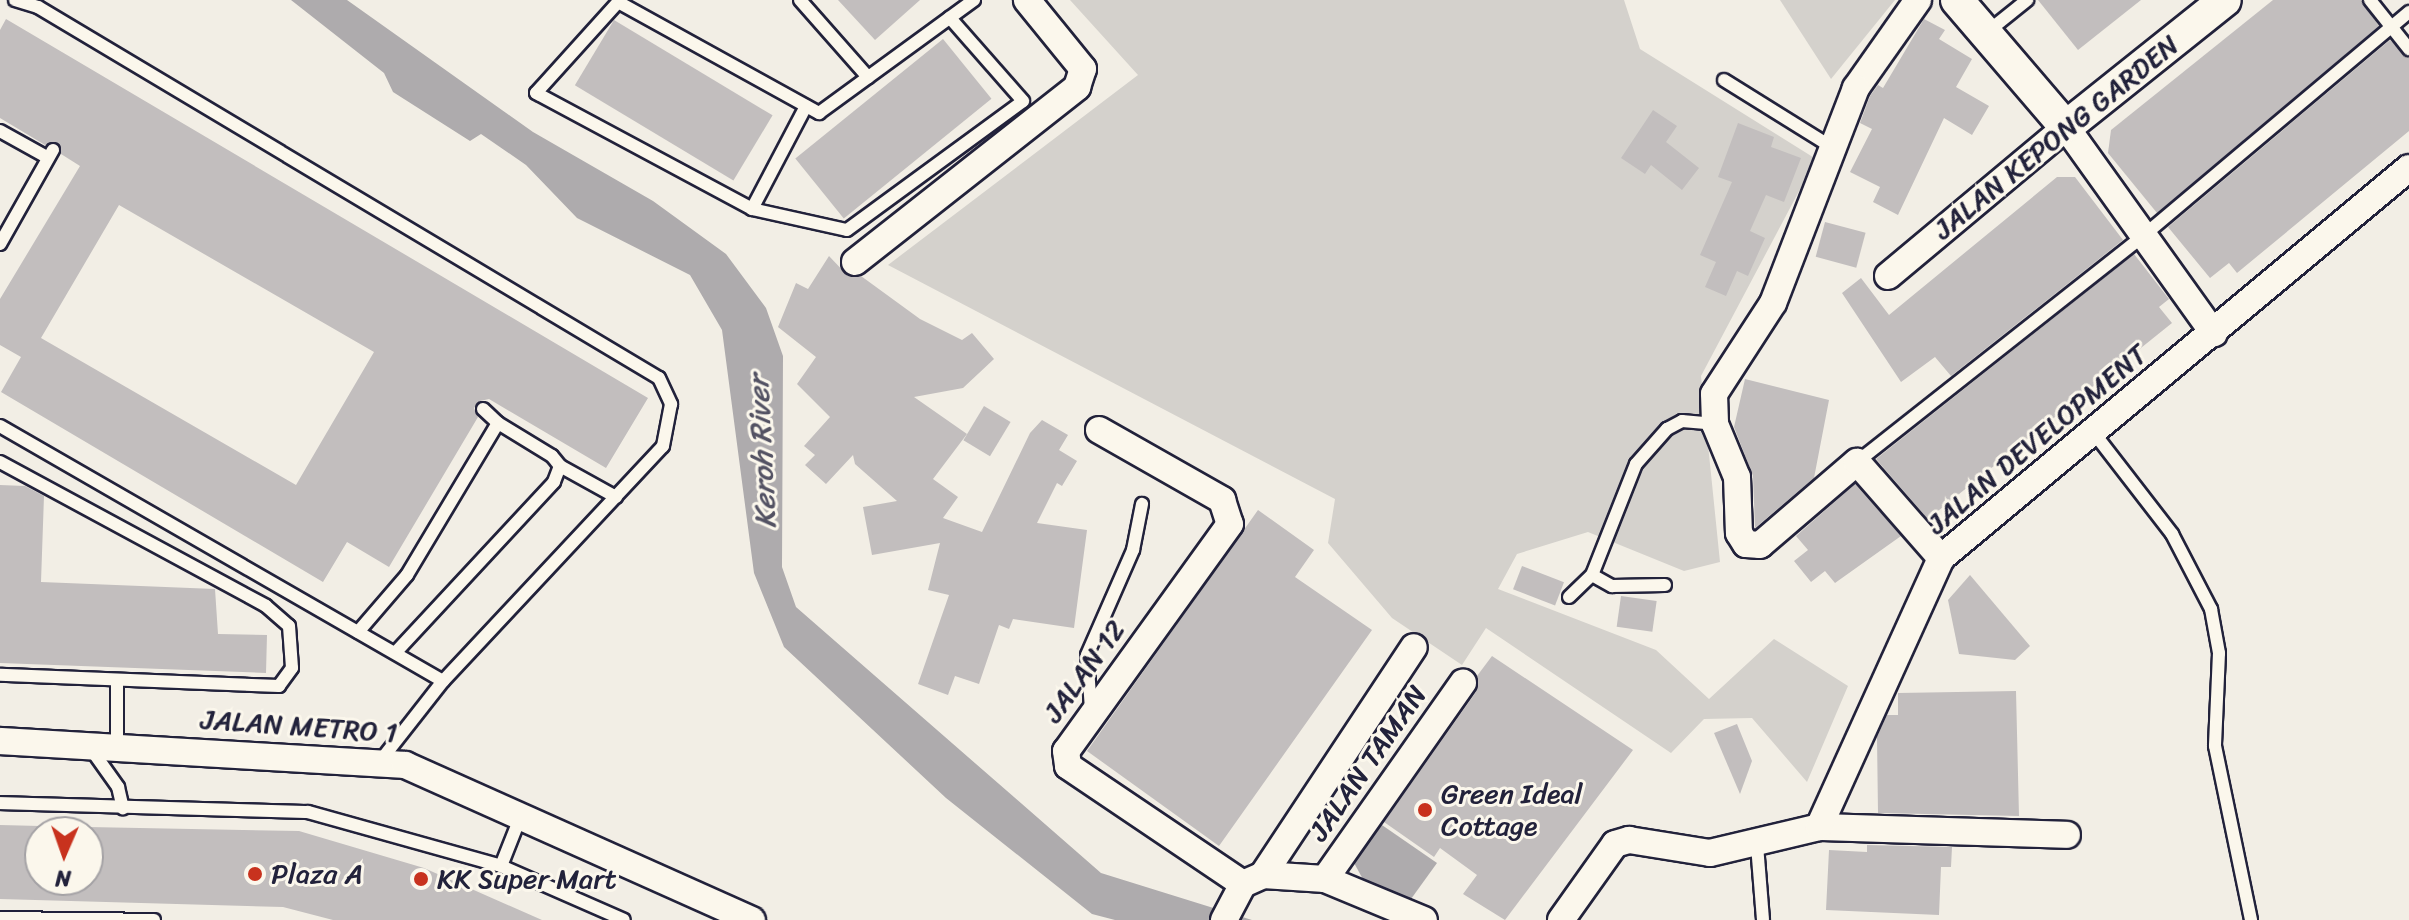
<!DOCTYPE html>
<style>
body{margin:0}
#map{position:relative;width:2409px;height:920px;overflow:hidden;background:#f2eee5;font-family:Sriracha,sans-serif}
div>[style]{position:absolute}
.green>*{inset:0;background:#d4d1cc}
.water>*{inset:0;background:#aeabad}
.building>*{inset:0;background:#c2bebe;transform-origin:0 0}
.roads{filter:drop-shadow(2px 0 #22223b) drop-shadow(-2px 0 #22223b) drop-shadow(0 2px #22223b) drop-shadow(0 -2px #22223b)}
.service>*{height:12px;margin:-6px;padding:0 6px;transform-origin:6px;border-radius:6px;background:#fbf7ec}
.minor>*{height:26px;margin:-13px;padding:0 13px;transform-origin:13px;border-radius:13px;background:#fbf7ec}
.tertiary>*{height:32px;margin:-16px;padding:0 16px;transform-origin:16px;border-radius:16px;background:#fbf7ec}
.dots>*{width:22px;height:22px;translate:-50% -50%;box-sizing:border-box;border:4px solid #fbf7ec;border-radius:50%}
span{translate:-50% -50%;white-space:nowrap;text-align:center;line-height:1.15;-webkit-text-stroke:6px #fbf7ec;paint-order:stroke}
.street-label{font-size:28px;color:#22223b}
.poi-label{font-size:28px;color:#22223b}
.left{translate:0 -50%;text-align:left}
.water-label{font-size:30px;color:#535263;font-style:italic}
.north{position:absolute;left:24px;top:816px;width:80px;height:80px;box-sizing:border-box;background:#fbf7ec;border:2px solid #a4a2a5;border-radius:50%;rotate:182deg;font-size:22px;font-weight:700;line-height:32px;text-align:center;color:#22223b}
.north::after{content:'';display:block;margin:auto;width:28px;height:36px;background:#c8321e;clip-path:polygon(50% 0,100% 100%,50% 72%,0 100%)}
</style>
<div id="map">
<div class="green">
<div style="clip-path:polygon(1070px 0,1624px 0,1640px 49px,1816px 159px,1701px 376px,1720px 562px,1684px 571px,1588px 532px,1517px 554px,1498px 589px,1656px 650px,1709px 699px,1774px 639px,1848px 686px,1807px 782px,1752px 718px,1704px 719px,1671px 753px,1486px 628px,1462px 665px,1392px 618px,1328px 543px,1335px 499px,888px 265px,1138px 75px)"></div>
<div style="clip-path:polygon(1780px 0,1895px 0,1831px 79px)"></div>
</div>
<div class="water">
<div style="clip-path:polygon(291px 0,347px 0,533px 132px,653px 201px,726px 254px,766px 308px,783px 356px,782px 567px,796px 607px,1101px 873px,1252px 920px,1115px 920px,1092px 914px,946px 798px,784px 647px,754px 573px,722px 330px,690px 275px,577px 218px,526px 165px,481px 134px,470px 141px,393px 92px,384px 73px)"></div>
<div style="clip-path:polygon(1379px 823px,1437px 863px,1411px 899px,1365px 883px,1353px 861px)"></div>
</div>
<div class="building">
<div style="clip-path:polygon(838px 0,920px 0,875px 40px)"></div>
<div style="clip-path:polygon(2038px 0,2141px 0,2078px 50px)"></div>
<div style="clip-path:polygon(2273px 0,2361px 0,2379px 26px,2157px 213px,2108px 153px,2111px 130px)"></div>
<div style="clip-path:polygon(evenodd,6px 19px,648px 398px,606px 468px,489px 399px,480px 401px,474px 408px,478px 417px,389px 567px,347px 542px,323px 582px,1px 392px,21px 357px,0 345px,0 299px,80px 166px,61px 154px,58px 143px,45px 145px,0 118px,0 30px,6px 19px,119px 205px,374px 352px,296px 485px,41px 338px,119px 205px)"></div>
<div style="clip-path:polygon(1924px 19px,1945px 30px,1939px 39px,1972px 59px,1956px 87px,1989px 106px,1972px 135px,1944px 118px,1898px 215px,1873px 202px,1880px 187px,1850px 172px,1872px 129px,1860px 123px,1870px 96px,1878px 85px,1883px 88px)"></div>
<div style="left:614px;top:20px;width:185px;height:76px;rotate:31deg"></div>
<div style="left:943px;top:39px;width:77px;height:190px;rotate:51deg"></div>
<div style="clip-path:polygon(2390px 40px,2409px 58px,2409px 131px,2237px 273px,2229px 263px,2210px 278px,2168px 227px)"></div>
<div style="clip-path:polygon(1653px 110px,1677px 126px,1666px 142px,1699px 168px,1682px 190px,1651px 165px,1645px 174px,1621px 158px)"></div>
<div style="clip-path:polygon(1738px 123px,1774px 137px,1771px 147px,1801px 158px,1784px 202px,1766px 195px,1750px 231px,1765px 238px,1748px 276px,1737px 271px,1726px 296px,1705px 287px,1716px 262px,1700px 255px,1732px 182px,1718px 177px)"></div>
<div style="clip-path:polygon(2057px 177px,2075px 177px,2123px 240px,1951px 376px,1935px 357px,1901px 382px,1842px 293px,1861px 278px,1889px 315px)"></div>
<div style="left:1825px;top:222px;width:42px;height:36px;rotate:15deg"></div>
<div style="clip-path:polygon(2134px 254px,2169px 299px,2159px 307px,2172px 323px,1928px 519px,1876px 459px)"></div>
<div style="clip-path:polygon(829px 256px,848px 276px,861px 276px,920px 319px,962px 340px,972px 333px,994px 359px,963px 388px,914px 397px,967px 434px,933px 479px,958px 497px,943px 518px,982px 532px,1030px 433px,1042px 420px,1068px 435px,1059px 450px,1077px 461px,1062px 486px,1057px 483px,1037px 523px,1087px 530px,1074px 628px,1013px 619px,1009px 629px,999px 625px,979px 684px,955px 676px,948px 695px,918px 684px,949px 595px,928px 590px,940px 543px,872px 555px,863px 507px,897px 501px,855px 464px,853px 455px,826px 484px,805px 465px,815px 455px,804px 446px,830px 417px,797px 384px,816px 357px,778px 327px,796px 283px,808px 289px)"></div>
<div style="clip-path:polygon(1745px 379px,1829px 400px,1814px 478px,1755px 528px,1753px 476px,1734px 427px)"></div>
<div style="left:984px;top:406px;width:31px;height:40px;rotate:31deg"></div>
<div style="clip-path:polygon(1855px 484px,1901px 536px,1835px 583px,1825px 571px,1811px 582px,1794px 561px,1808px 550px,1796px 536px)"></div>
<div style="clip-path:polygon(0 485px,25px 486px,44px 496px,41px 582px,215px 589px,218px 634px,267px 635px,266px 673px,0 663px)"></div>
<div style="clip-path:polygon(1258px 510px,1314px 550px,1295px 577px,1372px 630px,1219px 846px,1087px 751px)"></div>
<div style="left:1522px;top:566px;width:45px;height:25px;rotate:21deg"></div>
<div style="clip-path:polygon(1970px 575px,2030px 646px,2015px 660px,1959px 654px,1948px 600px)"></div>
<div style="left:1621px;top:596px;width:36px;height:31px;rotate:8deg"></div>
<div style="clip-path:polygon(1492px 656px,1633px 750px,1505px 920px,1463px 894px,1477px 875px,1440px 848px,1434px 857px,1384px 822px,1476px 692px,1477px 676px)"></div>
<div style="clip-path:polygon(2016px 691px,2019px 816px,1878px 813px,1877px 737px,1887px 715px,1898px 715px,1898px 693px)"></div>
<div style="clip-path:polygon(1737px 724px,1752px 761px,1740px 794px,1714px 733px)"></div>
<div style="clip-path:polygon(0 825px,40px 826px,40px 880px,88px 880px,88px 827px,299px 831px,424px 868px,542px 920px,333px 920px,283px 907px,0 899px)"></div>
<div style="clip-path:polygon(1867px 845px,1952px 847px,1951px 867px,1941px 867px,1939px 915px,1826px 910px,1829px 850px,1867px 852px)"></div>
</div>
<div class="roads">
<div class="service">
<div style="left:15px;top:0;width:24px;rotate:17deg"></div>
<div style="left:38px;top:7px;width:723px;rotate:30.86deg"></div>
<div style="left:659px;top:378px;width:29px;rotate:65deg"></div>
<div style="left:671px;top:404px;width:43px;rotate:100.8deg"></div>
<div style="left:663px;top:446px;width:322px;rotate:133.1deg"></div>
<div style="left:443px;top:681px;width:100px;rotate:128.1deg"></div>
<div style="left:620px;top:0;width:125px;rotate:132.1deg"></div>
<div style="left:536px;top:93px;width:245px;rotate:28.2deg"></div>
<div style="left:752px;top:209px;width:97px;rotate:12.5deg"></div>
<div style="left:847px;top:230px;width:218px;rotate:-36.2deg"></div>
<div style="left:1023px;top:101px;width:111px;rotate:-131.3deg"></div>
<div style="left:800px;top:0;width:103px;rotate:48.6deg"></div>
<div style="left:2370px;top:0;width:63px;rotate:51.5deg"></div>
<div style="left:618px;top:2px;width:230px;rotate:28.9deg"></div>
<div style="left:819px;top:113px;width:192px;rotate:-36.1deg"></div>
<div style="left:1986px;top:33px;width:53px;rotate:-38.8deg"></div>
<div style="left:1724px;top:80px;width:125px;rotate:31.9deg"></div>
<div style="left:0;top:131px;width:54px;rotate:29deg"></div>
<div style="left:752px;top:209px;width:116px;rotate:-62.3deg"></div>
<div style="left:0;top:244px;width:108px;rotate:-60.6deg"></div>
<div style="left:483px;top:409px;width:21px;rotate:43deg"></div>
<div style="left:0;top:426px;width:511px;rotate:29.93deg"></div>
<div style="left:2094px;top:433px;width:128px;rotate:52.3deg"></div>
<div style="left:2172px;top:534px;width:85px;rotate:62.5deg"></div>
<div style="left:2211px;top:609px;width:45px;rotate:79.7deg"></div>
<div style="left:2219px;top:653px;width:93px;rotate:92.5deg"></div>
<div style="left:2215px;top:746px;width:178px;rotate:78.3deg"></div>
<div style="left:0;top:462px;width:302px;rotate:28.4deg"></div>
<div style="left:266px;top:606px;width:30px;rotate:41deg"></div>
<div style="left:289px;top:626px;width:42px;rotate:85.9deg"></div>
<div style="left:292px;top:668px;width:22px;rotate:126deg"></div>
<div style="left:279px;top:686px;width:279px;rotate:-177.7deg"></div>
<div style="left:1857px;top:462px;width:365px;rotate:-38.3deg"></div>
<div style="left:2143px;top:236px;width:348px;rotate:-40.1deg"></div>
<div style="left:560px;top:466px;width:64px;rotate:29deg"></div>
<div style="left:1592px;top:575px;width:23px;rotate:29deg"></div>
<div style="left:1612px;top:586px;width:53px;rotate:-1.1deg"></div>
<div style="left:1569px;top:597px;width:32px;rotate:-44deg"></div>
<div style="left:1592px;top:575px;width:119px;rotate:-68.4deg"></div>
<div style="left:1636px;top:464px;width:47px;rotate:-48.5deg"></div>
<div style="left:1667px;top:429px;width:17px;rotate:-28deg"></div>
<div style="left:1682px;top:421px;width:33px;rotate:5deg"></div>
<div style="left:358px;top:632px;width:75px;rotate:-49.3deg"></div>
<div style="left:407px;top:575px;width:177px;rotate:-59.1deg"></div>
<div style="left:498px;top:423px;width:63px;rotate:31.4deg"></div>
<div style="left:552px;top:456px;width:13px;rotate:51deg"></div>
<div style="left:560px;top:466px;width:17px;rotate:111deg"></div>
<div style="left:554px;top:482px;width:233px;rotate:132.9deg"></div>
<div style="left:117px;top:681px;width:65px;rotate:90deg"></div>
<div style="left:1091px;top:709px;width:54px;rotate:-94.2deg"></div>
<div style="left:1087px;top:655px;width:115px;rotate:-66.3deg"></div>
<div style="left:1133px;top:550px;width:47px;rotate:-78.9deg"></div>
<div style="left:91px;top:749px;width:47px;rotate:54.6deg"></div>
<div style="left:118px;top:787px;width:22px;rotate:77deg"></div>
<div style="left:0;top:803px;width:308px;rotate:1.7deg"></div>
<div style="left:308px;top:812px;width:200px;rotate:15.6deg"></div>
<div style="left:501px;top:866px;width:134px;rotate:23.7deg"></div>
<div style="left:1757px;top:845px;width:75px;rotate:85.4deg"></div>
<div style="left:501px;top:866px;width:52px;rotate:-68.4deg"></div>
<div style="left:0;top:918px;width:154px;rotate:0.7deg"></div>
</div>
<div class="minor">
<div style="left:1918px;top:0;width:108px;rotate:125.2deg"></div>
<div style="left:1856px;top:88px;width:230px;rotate:111.1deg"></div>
<div style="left:1773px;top:303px;width:108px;rotate:123deg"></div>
<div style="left:1714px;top:394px;width:30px;rotate:88deg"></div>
<div style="left:1715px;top:424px;width:57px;rotate:67.5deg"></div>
<div style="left:1737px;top:477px;width:56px;rotate:88deg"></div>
<div style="left:1739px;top:533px;width:13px;rotate:58deg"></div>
<div style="left:1746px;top:544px;width:14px;rotate:4deg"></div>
<div style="left:1760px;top:545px;width:128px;rotate:-40.6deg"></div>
<div style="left:1857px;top:462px;width:128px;rotate:48.8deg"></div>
<div style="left:855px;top:262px;width:283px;rotate:-38.2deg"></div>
<div style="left:1077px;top:87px;width:19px;rotate:-72deg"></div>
<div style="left:1083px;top:69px;width:89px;rotate:-129.1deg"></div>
<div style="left:1888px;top:276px;width:232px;rotate:-39.9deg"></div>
<div style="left:2066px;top:127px;width:254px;rotate:54.4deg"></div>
<div style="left:1099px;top:430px;width:142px;rotate:29.6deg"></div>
<div style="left:1222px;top:500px;width:25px;rotate:72deg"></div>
<div style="left:1230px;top:524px;width:280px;rotate:125.8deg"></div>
<div style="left:1066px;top:751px;width:15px;rotate:82deg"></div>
<div style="left:1068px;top:766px;width:211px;rotate:34deg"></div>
<div style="left:0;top:741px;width:406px;rotate:3.4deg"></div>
<div style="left:405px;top:765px;width:380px;rotate:24.1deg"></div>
<div style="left:1819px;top:827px;width:248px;rotate:1.8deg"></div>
<div style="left:1263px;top:875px;width:273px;rotate:-56.5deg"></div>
<div style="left:1325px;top:879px;width:240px;rotate:-54.9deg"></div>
<div style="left:1224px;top:920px;width:41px;rotate:-62.2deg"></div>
<div style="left:1243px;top:884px;width:22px;rotate:-24deg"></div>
<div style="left:1263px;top:875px;width:62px;rotate:3.7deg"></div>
<div style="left:1325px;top:879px;width:107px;rotate:22.5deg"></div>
<div style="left:1561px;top:920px;width:93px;rotate:-54.6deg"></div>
<div style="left:1615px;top:844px;width:15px;rotate:-16deg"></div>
<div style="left:1629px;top:840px;width:82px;rotate:9.1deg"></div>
<div style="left:1710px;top:853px;width:112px;rotate:-13.4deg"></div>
<div style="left:1819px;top:827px;width:295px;rotate:-65.6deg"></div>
<div style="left:1941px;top:558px;width:609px;rotate:-39.81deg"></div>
</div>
<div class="tertiary">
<div style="left:1957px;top:0;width:167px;rotate:49.4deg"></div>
<div style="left:2066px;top:127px;width:203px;rotate:-38.6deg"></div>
</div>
</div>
<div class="dots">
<div style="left:1425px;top:810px;background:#c8321e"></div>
<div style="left:255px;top:874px;background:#c8321e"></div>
<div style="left:421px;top:879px;background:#c8321e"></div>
</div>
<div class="street-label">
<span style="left:2056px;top:137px;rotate:-39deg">JALAN KEPONG GARDEN</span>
<span style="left:2037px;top:439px;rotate:-40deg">JALAN DEVELOPMENT</span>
<span style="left:1084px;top:671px;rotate:-54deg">JALAN 12</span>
<span style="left:299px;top:726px;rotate:4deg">JALAN METRO 1</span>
<span style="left:1368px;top:763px;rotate:-55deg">JALAN TAMAN</span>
</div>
<div class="poi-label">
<span class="left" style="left:1441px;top:810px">Green Ideal<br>Cottage</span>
<span class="left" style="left:271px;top:874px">Plaza A</span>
<span class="left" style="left:437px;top:879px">KK Super Mart</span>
</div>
<div class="water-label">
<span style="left:762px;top:452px;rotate:-93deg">Keroh River</span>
</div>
<div class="north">N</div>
</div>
